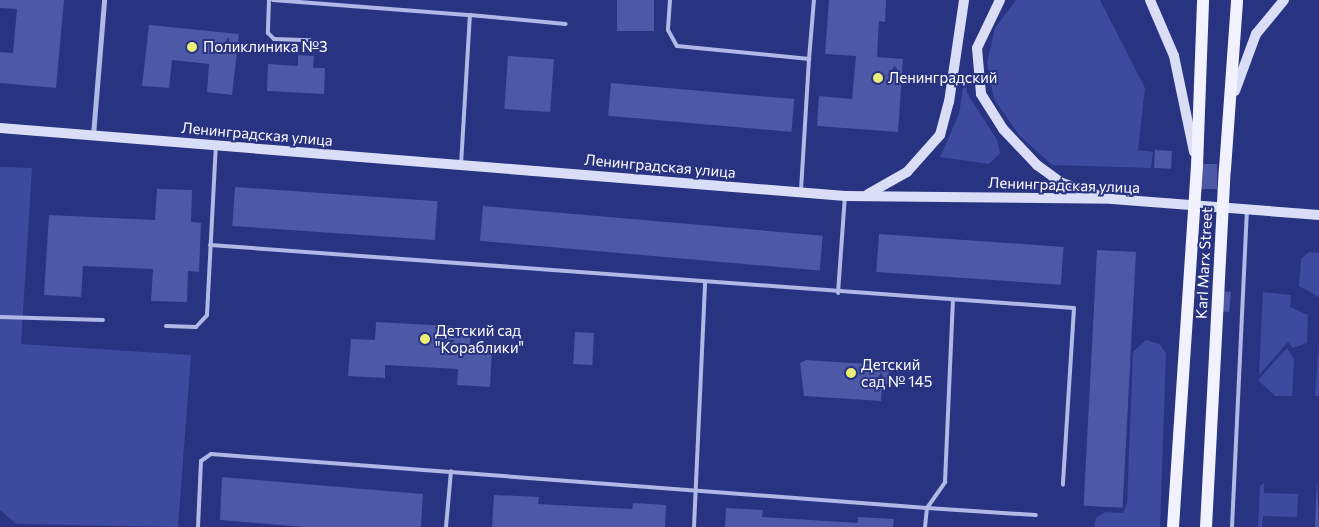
<!DOCTYPE html>
<meta charset="utf-8">
<style>
body{margin:0}
#map{position:relative;width:1319px;height:527px;overflow:hidden;background:#283381;font-family:Commissioner,sans-serif}
div>[style]{position:absolute}
.green>*{inset:0;background:#3d4a9e}
.building>*{inset:0;background:#4d59a7;transform-origin:0 0}
.lane>*{height:4px;margin:-2px;padding:0 2px;transform-origin:2px;border-radius:2px;background:#b0b8e6}
.street>*{height:5px;margin:-2.5px;padding:0 2.5px;transform-origin:2.5px;border-radius:2.5px;background:#b0b8e6}
.secondary>*{height:10px;margin:-5px;padding:0 5px;transform-origin:5px;border-radius:5px;background:#d9ddf6}
.primary>*{height:12px;margin:-6px;padding:0 6px;transform-origin:6px;border-radius:6px;background:#f1f2fd}
.primary-bridge>*{height:12px;margin:-6px;padding:0 6px;transform-origin:6px;border-radius:6px;background:#f1f2fd}
.dots>*{width:14px;height:14px;translate:-50% -50%;box-sizing:border-box;border:2px solid #283381;border-radius:50%}
span{translate:-50% -50%;white-space:nowrap;text-align:center;line-height:1.15;-webkit-text-stroke:4px #283381;paint-order:stroke}
.poi-label{font-size:15px;color:#fff}
.left{translate:0 -50%;text-align:left}
.street-label{font-size:15px;color:#fff}
</style>
<div id="map">
<div class="green">
<div style="clip-path:polygon(1016px 0,1100px 0,1145px 88px,1138px 150px,1153px 152px,1151px 168px,1052px 165px,1019px 135px,994px 99px,987px 63px,995px 28px)"></div>
<div style="clip-path:polygon(965px 75px,967px 93px,997px 140px,1000px 153px,989px 164px,940px 157px,959px 114px)"></div>
<div style="clip-path:polygon(0 167px,32px 168px,21px 344px,191px 355px,178px 527px,16px 524px,0 510px)"></div>
<div style="clip-path:polygon(1309px 252px,1319px 253px,1319px 297px,1299px 286px,1301px 259px)"></div>
<div style="clip-path:polygon(1263px 292px,1291px 295px,1290px 307px,1308px 315px,1307px 343px,1293px 348px,1288px 342px,1259px 375px)"></div>
<div style="clip-path:polygon(1146px 340px,1159px 344px,1166px 353px,1160px 527px,1094px 527px,1096px 518px,1105px 512px,1123px 513px,1127px 504px,1133px 352px)"></div>
<div style="clip-path:polygon(1319px 342px,1319px 396px,1315px 396px)"></div>
<div style="clip-path:polygon(1287px 348px,1294px 359px,1292px 396px,1275px 396px,1258px 380px)"></div>
<div style="clip-path:polygon(1264px 483px,1264px 493px,1298px 494px,1297px 517px,1263px 516px,1262px 527px,1258px 527px,1260px 486px)"></div>
</div>
<div class="building">
<div style="clip-path:polygon(0 0,64px 0,56px 88px,0 83px,0 52px,13px 53px,17px 9px,0 8px)"></div>
<div style="left:617px;top:0;width:37px;height:31px"></div>
<div style="clip-path:polygon(829px 0,886px 0,885px 22px,879px 21px,877px 57px,903px 59px,898px 132px,817px 126px,819px 96px,852px 99px,856px 56px,825px 54px)"></div>
<div style="clip-path:polygon(149px 25px,239px 34px,232px 95px,207px 92px,209px 64px,172px 60px,169px 88px,142px 86px)"></div>
<div style="clip-path:polygon(298px 55px,314px 56px,313px 68px,325px 68px,324px 94px,267px 91px,268px 64px,298px 66px)"></div>
<div style="left:508px;top:56px;width:46px;height:53px;rotate:4deg"></div>
<div style="left:611px;top:83px;width:184px;height:33px;rotate:5deg"></div>
<div style="left:1155px;top:150px;width:17px;height:18px;rotate:3deg"></div>
<div style="left:1200px;top:164px;width:17px;height:25px"></div>
<div style="left:235px;top:187px;width:203px;height:39px;rotate:4deg"></div>
<div style="clip-path:polygon(157px 189px,192px 190px,191px 222px,201px 223px,199px 272px,188px 271px,187px 302px,151px 301px,153px 269px,83px 266px,81px 297px,44px 295px,49px 215px,155px 220px)"></div>
<div style="left:483px;top:206px;width:341px;height:35px;rotate:5deg"></div>
<div style="left:879px;top:234px;width:185px;height:38px;rotate:4deg"></div>
<div style="left:1097px;top:250px;width:39px;height:256px;rotate:3deg"></div>
<div style="left:1220px;top:291px;width:11px;height:20px;rotate:5deg"></div>
<div style="clip-path:polygon(376px 322px,471px 327px,470px 345px,492px 347px,490px 387px,457px 385px,458px 369px,385px 365px,385px 378px,348px 376px,351px 339px,375px 340px)"></div>
<div style="left:575px;top:332px;width:19px;height:32px;rotate:3deg"></div>
<div style="clip-path:polygon(806px 360px,883px 365px,889px 368px,888px 384px,882px 383px,881px 401px,804px 396px,800px 363px)"></div>
<div style="clip-path:polygon(222px 477px,423px 494px,421px 527px,305px 527px,220px 520px)"></div>
<div style="clip-path:polygon(1317px 479px,1319px 527px,1315px 527px)"></div>
<div style="clip-path:polygon(494px 495px,539px 497px,538px 504px,632px 509px,633px 503px,666px 505px,665px 527px,492px 527px)"></div>
<div style="clip-path:polygon(726px 508px,763px 510px,762px 517px,858px 523px,858px 517px,894px 519px,893px 527px,725px 527px)"></div>
</div>
<div class="lane">
<div style="left:269px;top:0;width:33px;rotate:92deg"></div>
<div style="left:268px;top:33px;width:8px;rotate:45deg"></div>
<div style="left:274px;top:39px;width:36px;rotate:2deg"></div>
<div style="left:273px;top:0;width:198px;rotate:4.4deg"></div>
<div style="left:670px;top:0;width:30px;rotate:94deg"></div>
<div style="left:668px;top:30px;width:18px;rotate:61deg"></div>
<div style="left:677px;top:46px;width:133px;rotate:5.6deg"></div>
<div style="left:809px;top:59px;width:132px;rotate:93.5deg"></div>
<div style="left:809px;top:59px;width:59px;rotate:-85.2deg"></div>
<div style="left:461px;top:165px;width:150px;rotate:-86.6deg"></div>
<div style="left:470px;top:15px;width:96px;rotate:5.4deg"></div>
<div style="left:210px;top:245px;width:866px;rotate:4.17deg"></div>
<div style="left:1074px;top:308px;width:177px;rotate:93.6deg"></div>
<div style="left:838px;top:293px;width:97px;rotate:-85.9deg"></div>
<div style="left:0;top:317px;width:103px;rotate:1.7deg"></div>
<div style="left:166px;top:326px;width:30px;rotate:2deg"></div>
<div style="left:196px;top:327px;width:16px;rotate:-47deg"></div>
<div style="left:207px;top:315px;width:169px;rotate:-87deg"></div>
<div style="left:198px;top:527px;width:66px;rotate:-87.4deg"></div>
<div style="left:201px;top:461px;width:12px;rotate:-35deg"></div>
<div style="left:211px;top:454px;width:718px;rotate:4.31deg"></div>
<div style="left:927px;top:508px;width:32px;rotate:-55deg"></div>
<div style="left:945px;top:482px;width:180px;rotate:-87.5deg"></div>
<div style="left:446px;top:527px;width:56px;rotate:-84.9deg"></div>
<div style="left:694px;top:527px;width:244px;rotate:-87.4deg"></div>
<div style="left:925px;top:527px;width:19px;rotate:-84deg"></div>
<div style="left:927px;top:508px;width:109px;rotate:3.7deg"></div>
<div style="left:1232px;top:527px;width:317px;rotate:-87.3deg"></div>
</div>
<div class="street">
<div style="left:93px;top:135px;width:135px;rotate:-85.3deg"></div>
</div>
<div class="secondary">
<div style="left:1000px;top:0;width:53px;rotate:115.6deg"></div>
<div style="left:977px;top:48px;width:46px;rotate:85deg"></div>
<div style="left:981px;top:94px;width:41px;rotate:57.8deg"></div>
<div style="left:1003px;top:129px;width:50px;rotate:46.6deg"></div>
<div style="left:1037px;top:165px;width:31px;rotate:36deg"></div>
<div style="left:1062px;top:183px;width:37px;rotate:19deg"></div>
<div style="left:1150px;top:0;width:61px;rotate:66.8deg"></div>
<div style="left:1174px;top:56px;width:98px;rotate:78.2deg"></div>
<div style="left:1235px;top:91px;width:61px;rotate:-69.8deg"></div>
<div style="left:1256px;top:34px;width:44px;rotate:-50.5deg"></div>
<div style="left:0;top:128px;width:848px;rotate:4.6deg"></div>
<div style="left:845px;top:196px;width:267px;rotate:0.6deg"></div>
<div style="left:1112px;top:199px;width:208px;rotate:4.4deg"></div>
<div style="left:868px;top:194px;width:45px;rotate:-29.4deg"></div>
<div style="left:907px;top:172px;width:50px;rotate:-48.3deg"></div>
<div style="left:940px;top:135px;width:34px;rotate:-75deg"></div>
<div style="left:949px;top:102px;width:103px;rotate:-81.6deg"></div>
</div>
<div class="primary">
<div style="left:1197px;top:166px;width:166px;rotate:-87.9deg"></div>
<div style="left:1225px;top:169px;width:169px;rotate:-85.9deg"></div>
</div>
<div class="primary-bridge">
<div style="left:1173px;top:527px;width:362px;rotate:-86.2deg"></div>
<div style="left:1206px;top:527px;width:359px;rotate:-87deg"></div>
</div>
<div class="dots">
<div style="left:192px;top:47px;background:#ebee76"></div>
<div style="left:878px;top:78px;background:#ebee76"></div>
<div style="left:425px;top:339px;background:#ebee76"></div>
<div style="left:851px;top:373px;background:#ebee76"></div>
</div>
<div class="poi-label">
<span class="left" style="left:203px;top:47px">Поликлиника №3</span>
<span class="left" style="left:888px;top:78px">Ленинградский</span>
<span class="left" style="left:435px;top:339px">Детский сад<br>"Кораблики"</span>
<span class="left" style="left:861px;top:373px">Детский<br>сад № 145</span>
</div>
<div class="street-label">
<span style="left:257px;top:134px;rotate:5deg">Ленинградская улица</span>
<span style="left:660px;top:166px;rotate:5deg">Ленинградская улица</span>
<span style="left:1064px;top:185px;rotate:2deg">Ленинградская улица</span>
<span style="left:1204px;top:263px;rotate:-87deg">Karl Marx Street</span>
</div>
</div>
